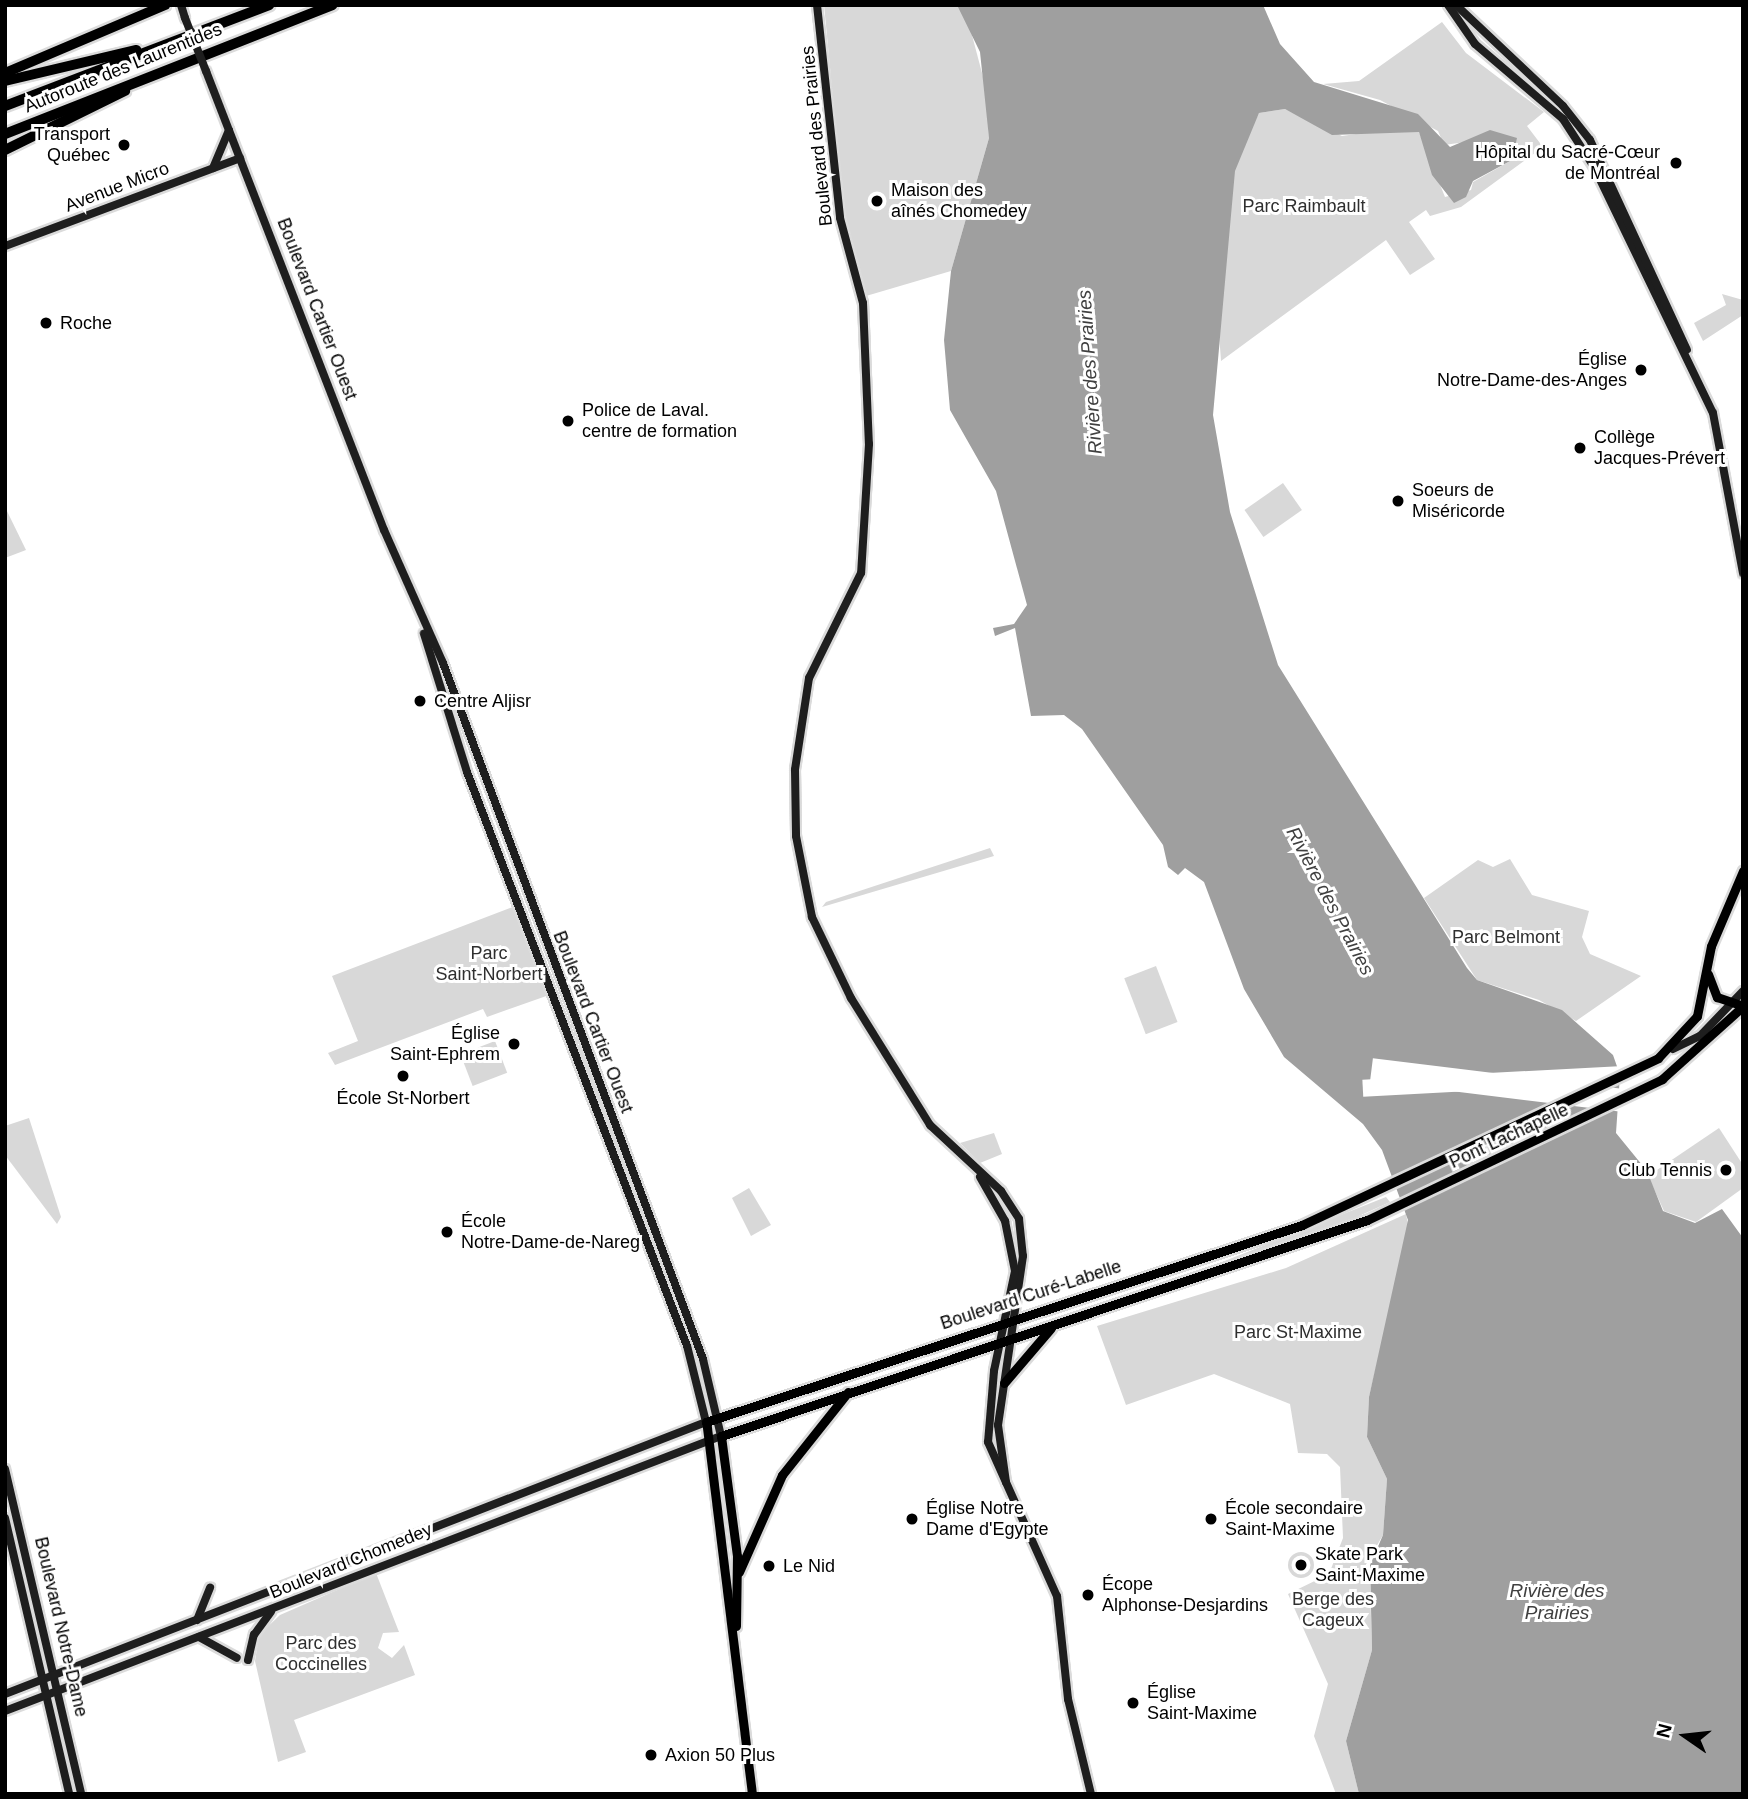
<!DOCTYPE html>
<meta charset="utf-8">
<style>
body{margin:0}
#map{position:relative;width:1748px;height:1799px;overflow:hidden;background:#fff;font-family:Helvetica,sans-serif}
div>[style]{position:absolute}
.green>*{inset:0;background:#d8d8d8;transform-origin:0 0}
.round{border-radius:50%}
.water>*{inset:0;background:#9f9f9f}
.pier>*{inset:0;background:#fff;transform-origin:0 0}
.roads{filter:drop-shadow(2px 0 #dbdbdb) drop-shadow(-2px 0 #dbdbdb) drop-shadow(0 2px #dbdbdb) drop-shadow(0 -2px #dbdbdb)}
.secondary>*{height:8px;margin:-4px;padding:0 4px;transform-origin:4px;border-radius:4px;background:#1e1e1e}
.primary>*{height:9px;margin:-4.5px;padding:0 4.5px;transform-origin:4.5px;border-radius:4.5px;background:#000}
.highway>*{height:10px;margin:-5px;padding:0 5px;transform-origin:5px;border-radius:5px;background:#000}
.secondary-bridge>*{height:8px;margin:-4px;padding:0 4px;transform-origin:4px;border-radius:4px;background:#1e1e1e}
.dots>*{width:19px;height:19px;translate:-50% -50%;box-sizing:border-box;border:4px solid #fff;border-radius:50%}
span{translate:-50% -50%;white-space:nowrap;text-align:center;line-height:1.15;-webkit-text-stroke:6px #fff;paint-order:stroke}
.street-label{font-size:18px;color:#000}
.poi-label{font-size:18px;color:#000}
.right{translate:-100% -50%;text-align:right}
.left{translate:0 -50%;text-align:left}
.park-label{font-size:18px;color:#2f2f2f}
.water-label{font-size:19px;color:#404040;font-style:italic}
.frame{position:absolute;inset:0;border:7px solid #000;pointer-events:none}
.north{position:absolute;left:1650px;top:1701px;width:70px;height:70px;-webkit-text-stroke:5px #fff;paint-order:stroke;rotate:284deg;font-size:19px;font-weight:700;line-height:28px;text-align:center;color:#000}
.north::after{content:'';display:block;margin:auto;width:24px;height:32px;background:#000;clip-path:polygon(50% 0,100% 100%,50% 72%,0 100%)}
</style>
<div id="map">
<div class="green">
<div style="clip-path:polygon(824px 5px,957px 5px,968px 20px,987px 92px,989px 138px,951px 271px,866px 296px,847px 245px)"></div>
<div style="clip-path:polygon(1442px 22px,1466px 53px,1544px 112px,1527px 126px,1543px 147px,1461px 207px,1430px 216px,1426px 210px,1409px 222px,1435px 259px,1410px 275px,1386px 240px,1221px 361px,1215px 278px,1230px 169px,1259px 113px,1285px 109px,1342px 136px,1398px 128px,1419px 132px,1445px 197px,1471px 190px,1473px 182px,1512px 160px,1517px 146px,1480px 140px,1444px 145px,1438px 131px,1380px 100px,1323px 84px,1359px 81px)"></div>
<div style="clip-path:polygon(1722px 294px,1743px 300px,1743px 315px,1703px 341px,1694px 323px,1726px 305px)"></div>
<div style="left:1283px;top:483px;width:33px;height:47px;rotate:55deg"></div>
<div style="clip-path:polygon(5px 507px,26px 550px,5px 558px)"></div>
<div style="clip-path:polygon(990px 848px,994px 856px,822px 907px,826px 902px)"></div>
<div style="clip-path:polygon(1510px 859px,1532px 895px,1589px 911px,1582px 937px,1590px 954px,1641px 976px,1576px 1021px,1539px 1000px,1477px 980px,1424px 898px,1478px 860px,1493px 867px)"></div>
<div style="clip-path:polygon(518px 905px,552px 994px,487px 1017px,483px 1009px,335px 1065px,328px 1053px,358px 1041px,332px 976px)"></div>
<div style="left:1156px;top:966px;width:60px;height:34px;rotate:69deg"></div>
<div style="left:495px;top:1041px;width:34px;height:37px;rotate:69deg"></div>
<div style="clip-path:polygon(29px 1118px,61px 1217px,57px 1224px,5px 1155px,5px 1126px)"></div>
<div style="clip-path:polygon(1719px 1128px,1743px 1165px,1743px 1188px,1696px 1222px,1664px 1211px,1648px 1176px)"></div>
<div style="clip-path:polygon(994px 1133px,1002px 1154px,980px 1163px,960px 1143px)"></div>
<div style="clip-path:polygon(749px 1188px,771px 1225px,751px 1236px,732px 1198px)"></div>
<div style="clip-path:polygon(1386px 1197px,1390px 1202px,1348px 1221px,1197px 1272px)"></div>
<div style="clip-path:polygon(1406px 1214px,1409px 1229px,1369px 1397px,1367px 1437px,1387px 1479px,1383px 1535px,1361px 1573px,1370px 1584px,1372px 1650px,1346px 1741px,1359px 1794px,1336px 1794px,1314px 1736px,1328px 1684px,1288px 1594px,1329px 1574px,1343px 1538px,1340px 1467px,1327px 1454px,1298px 1453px,1290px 1404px,1214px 1374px,1126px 1405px,1097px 1326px,1286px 1268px)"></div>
<div class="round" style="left:1288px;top:1552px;width:26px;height:26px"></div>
<div style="clip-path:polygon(376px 1573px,399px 1632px,383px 1633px,378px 1648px,392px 1658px,404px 1645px,415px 1675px,294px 1720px,306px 1752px,278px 1762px,255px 1661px,259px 1635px,280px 1615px)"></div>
</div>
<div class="water">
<div style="clip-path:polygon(957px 5px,1263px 5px,1280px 44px,1314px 82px,1418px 114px,1450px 147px,1490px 130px,1517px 138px,1512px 160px,1473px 181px,1466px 197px,1454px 203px,1432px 175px,1419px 132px,1332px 135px,1285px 109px,1259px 113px,1235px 171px,1213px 415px,1230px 512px,1278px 665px,1467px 968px,1477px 980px,1562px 1010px,1613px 1055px,1620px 1075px,1616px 1133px,1647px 1171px,1663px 1211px,1695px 1223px,1722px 1209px,1743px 1238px,1743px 1794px,1359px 1794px,1346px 1741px,1372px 1650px,1370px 1565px,1383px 1535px,1387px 1479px,1367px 1437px,1369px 1397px,1408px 1220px,1382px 1150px,1363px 1124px,1284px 1057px,1244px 989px,1204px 882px,1185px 868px,1178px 875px,1168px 867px,1163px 845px,1082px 729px,1064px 715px,1031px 716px,1015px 628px,995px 636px,993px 628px,1014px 624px,1027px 605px,996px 491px,950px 410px,944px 340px,951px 271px,989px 138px,980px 52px)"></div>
</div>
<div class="pier">
<div style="left:1623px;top:1066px;width:17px;height:261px;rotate:87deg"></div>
<div style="left:1624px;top:1089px;width:23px;height:253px;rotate:97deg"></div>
</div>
<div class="roads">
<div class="secondary">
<div style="left:181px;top:5px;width:14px;rotate:73deg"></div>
<div style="left:817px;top:5px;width:214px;rotate:83.8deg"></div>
<div style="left:840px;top:218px;width:88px;rotate:74.9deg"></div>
<div style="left:863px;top:303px;width:141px;rotate:87.6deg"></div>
<div style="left:869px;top:444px;width:129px;rotate:93.5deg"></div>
<div style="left:861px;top:573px;width:117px;rotate:116.3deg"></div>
<div style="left:809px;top:678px;width:93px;rotate:98.7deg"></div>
<div style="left:795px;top:770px;width:66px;rotate:89.1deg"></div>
<div style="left:796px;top:836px;width:83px;rotate:78.8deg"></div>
<div style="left:812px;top:917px;width:90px;rotate:64.3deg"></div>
<div style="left:851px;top:998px;width:150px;rotate:58.1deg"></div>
<div style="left:930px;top:1125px;width:97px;rotate:42.9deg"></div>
<div style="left:1001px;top:1191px;width:33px;rotate:57deg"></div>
<div style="left:1019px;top:1219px;width:37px;rotate:84deg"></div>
<div style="left:1023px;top:1256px;width:171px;rotate:98.4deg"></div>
<div style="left:998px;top:1425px;width:58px;rotate:82deg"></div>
<div style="left:1448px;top:5px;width:47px;rotate:55.3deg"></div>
<div style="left:1475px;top:44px;width:116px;rotate:40.4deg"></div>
<div style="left:1563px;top:119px;width:57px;rotate:57.1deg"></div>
<div style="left:1594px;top:167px;width:273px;rotate:64.2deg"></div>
<div style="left:1713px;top:413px;width:163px;rotate:79.4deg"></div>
<div style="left:1456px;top:5px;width:147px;rotate:43.3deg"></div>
<div style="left:1563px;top:106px;width:43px;rotate:51.5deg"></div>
<div style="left:1590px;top:140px;width:231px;rotate:65.2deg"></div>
<div style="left:213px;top:168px;width:41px;rotate:-67.2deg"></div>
<div style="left:5px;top:246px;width:251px;rotate:-20.5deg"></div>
<div style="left:1673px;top:1049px;width:30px;rotate:-26deg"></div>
<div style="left:1700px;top:1036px;width:62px;rotate:-46.3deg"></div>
<div style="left:980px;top:1177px;width:51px;rotate:60.4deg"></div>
<div style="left:1005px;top:1221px;width:51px;rotate:78.7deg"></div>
<div style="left:1015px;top:1271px;width:102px;rotate:101.9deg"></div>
<div style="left:994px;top:1371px;width:71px;rotate:94.8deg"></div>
<div style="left:988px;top:1442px;width:169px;rotate:65.9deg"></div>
<div style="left:1057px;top:1596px;width:104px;rotate:83.9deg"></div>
<div style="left:1068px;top:1699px;width:98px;rotate:76.4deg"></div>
<div style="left:5px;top:1469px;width:334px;rotate:76.8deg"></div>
<div style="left:5px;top:1518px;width:283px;rotate:76.9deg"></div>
<div style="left:197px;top:1620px;width:35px;rotate:-68deg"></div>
<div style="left:199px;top:1637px;width:43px;rotate:28.9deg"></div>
<div style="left:248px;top:1660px;width:26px;rotate:-77deg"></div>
<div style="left:254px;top:1635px;width:29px;rotate:-54deg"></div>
<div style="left:5px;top:1694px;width:752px;rotate:-21.21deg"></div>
<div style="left:706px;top:1422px;width:78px;rotate:-104deg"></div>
<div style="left:687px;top:1346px;width:615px;rotate:-110.97deg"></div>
<div style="left:467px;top:772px;width:145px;rotate:-107.3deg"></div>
<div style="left:5px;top:1711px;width:767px;rotate:-21.01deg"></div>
<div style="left:721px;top:1436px;width:79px;rotate:-103.2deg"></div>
<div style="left:703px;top:1359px;width:743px;rotate:-110.48deg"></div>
<div style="left:443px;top:663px;width:145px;rotate:-113.9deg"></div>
<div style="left:384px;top:530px;width:492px;rotate:-111.2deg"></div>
</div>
<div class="primary">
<div style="left:1708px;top:974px;width:25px;rotate:69deg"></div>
<div style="left:1717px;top:997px;width:28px;rotate:19deg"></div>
<div style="left:1004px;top:1383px;width:72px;rotate:-49.5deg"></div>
<div style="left:739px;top:1572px;width:106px;rotate:-66.1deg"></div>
<div style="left:782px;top:1475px;width:106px;rotate:-51.5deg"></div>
<div style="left:736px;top:1626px;width:70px;rotate:-89.2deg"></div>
<div style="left:737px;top:1556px;width:121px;rotate:-97.6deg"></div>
<div style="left:721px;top:1436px;width:681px;rotate:-18.49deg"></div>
<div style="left:1367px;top:1220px;width:327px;rotate:-25.5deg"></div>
<div style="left:1662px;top:1079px;width:109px;rotate:-42deg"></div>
<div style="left:752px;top:1794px;width:375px;rotate:-97deg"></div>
<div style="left:706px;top:1422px;width:628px;rotate:-18.29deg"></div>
<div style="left:1302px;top:1225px;width:393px;rotate:-25.1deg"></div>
<div style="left:1658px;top:1058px;width:57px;rotate:-47.1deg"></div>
<div style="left:1697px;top:1016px;width:71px;rotate:-78.7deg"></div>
<div style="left:1711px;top:946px;width:82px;rotate:-66.9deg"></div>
</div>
<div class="highway">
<div style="left:5px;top:73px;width:174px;rotate:-23deg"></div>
<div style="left:5px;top:81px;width:135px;rotate:-13.3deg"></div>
<div style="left:5px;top:106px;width:283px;rotate:-20.9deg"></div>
<div style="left:5px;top:134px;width:352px;rotate:-21.5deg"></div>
<div style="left:5px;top:150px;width:134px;rotate:-26.2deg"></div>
</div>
</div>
<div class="secondary-bridge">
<div style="left:185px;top:18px;width:57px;rotate:68.4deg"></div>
</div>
<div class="dots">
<div style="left:124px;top:145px;background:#000"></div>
<div style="left:1676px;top:163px;background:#000"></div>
<div style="left:877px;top:201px;background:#000"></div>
<div style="left:46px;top:323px;background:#000"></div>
<div style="left:1641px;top:370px;background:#000"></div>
<div style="left:568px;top:421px;background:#000"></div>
<div style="left:1580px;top:448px;background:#000"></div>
<div style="left:1398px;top:501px;background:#000"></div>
<div style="left:420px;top:701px;background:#000"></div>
<div style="left:514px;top:1044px;background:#000"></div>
<div style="left:403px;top:1076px;background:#000"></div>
<div style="left:1726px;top:1170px;background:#000"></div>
<div style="left:447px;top:1232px;background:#000"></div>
<div style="left:912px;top:1519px;background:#000"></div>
<div style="left:1211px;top:1519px;background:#000"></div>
<div style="left:1301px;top:1565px;background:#000"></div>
<div style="left:769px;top:1566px;background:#000"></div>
<div style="left:1088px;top:1595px;background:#000"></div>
<div style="left:1133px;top:1703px;background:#000"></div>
<div style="left:651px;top:1755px;background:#000"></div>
</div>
<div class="street-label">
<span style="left:123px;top:68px;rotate:-22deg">Autoroute des Laurentides</span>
<span style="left:817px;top:136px;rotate:-96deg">Boulevard des Prairies</span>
<span style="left:117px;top:187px;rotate:-21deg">Avenue Micro</span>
<span style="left:317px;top:309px;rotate:69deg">Boulevard Cartier Ouest</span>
<span style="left:593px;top:1022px;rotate:69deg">Boulevard Cartier Ouest</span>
<span style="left:1509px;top:1136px;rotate:-25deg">Pont Lachapelle</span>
<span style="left:1031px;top:1295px;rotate:-18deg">Boulevard Curé-Labelle</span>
<span style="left:351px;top:1561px;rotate:-22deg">Boulevard Chomedey</span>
<span style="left:61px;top:1627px;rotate:77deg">Boulevard Notre-Dame</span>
</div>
<div class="poi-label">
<span class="right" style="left:110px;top:145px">Transport<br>Québec</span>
<span class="right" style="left:1660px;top:163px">Hôpital du Sacré-Cœur<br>de Montréal</span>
<span class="left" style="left:891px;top:201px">Maison des<br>aînés Chomedey</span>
<span class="left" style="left:60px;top:323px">Roche</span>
<span class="right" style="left:1627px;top:370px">Église<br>Notre-Dame-des-Anges</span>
<span class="left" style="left:582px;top:421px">Police de Laval.<br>centre de formation</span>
<span class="left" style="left:1594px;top:448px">Collège<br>Jacques-Prévert</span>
<span class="left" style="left:1412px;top:501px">Soeurs de<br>Miséricorde</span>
<span class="left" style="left:434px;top:701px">Centre Aljisr</span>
<span class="right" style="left:500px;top:1044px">Église<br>Saint-Ephrem</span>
<span style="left:403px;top:1098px">École St-Norbert</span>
<span class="right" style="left:1712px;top:1170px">Club Tennis</span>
<span class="left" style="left:461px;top:1232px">École<br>Notre-Dame-de-Nareg</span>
<span class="left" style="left:926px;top:1519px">Église Notre<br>Dame d'Egypte</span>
<span class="left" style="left:1225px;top:1519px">École secondaire<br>Saint-Maxime</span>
<span class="left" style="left:1315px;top:1565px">Skate Park<br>Saint-Maxime</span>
<span class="left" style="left:783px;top:1566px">Le Nid</span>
<span class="left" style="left:1102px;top:1595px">Écope<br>Alphonse-Desjardins</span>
<span class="left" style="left:1147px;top:1703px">Église<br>Saint-Maxime</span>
<span class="left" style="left:665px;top:1755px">Axion 50 Plus</span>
</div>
<div class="park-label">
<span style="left:1304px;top:206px">Parc Raimbault</span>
<span style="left:1506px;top:937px">Parc Belmont</span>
<span style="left:489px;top:964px">Parc<br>Saint-Norbert</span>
<span style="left:1298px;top:1332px">Parc St-Maxime</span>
<span style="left:1333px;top:1610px">Berge des<br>Cageux</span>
<span style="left:321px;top:1654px">Parc des<br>Coccinelles</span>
</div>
<div class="water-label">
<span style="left:1090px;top:372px;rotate:-94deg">Rivière des Prairies</span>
<span style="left:1330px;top:901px;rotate:62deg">Rivière des Prairies</span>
<span style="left:1557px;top:1602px">Rivière des<br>Prairies</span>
</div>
<div class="frame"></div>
<div class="north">N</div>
</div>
